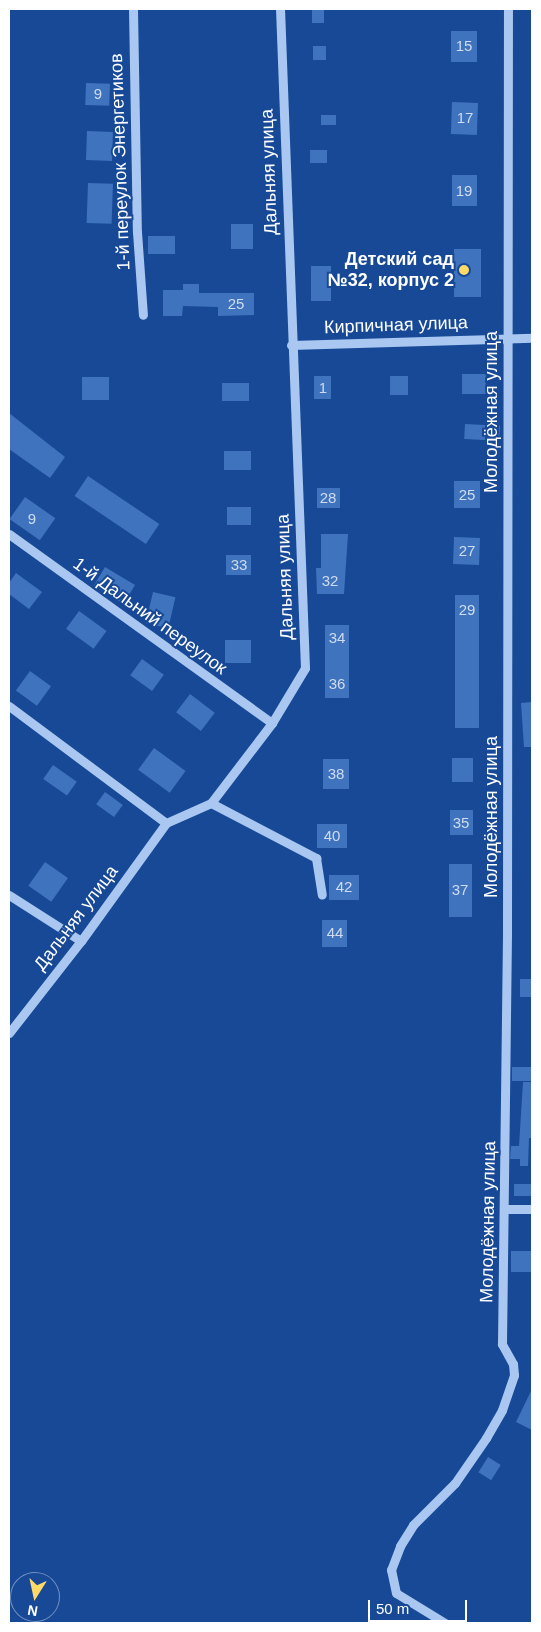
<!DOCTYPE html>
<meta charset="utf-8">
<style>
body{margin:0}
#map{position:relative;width:541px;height:1632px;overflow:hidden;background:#174997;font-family:Arial,sans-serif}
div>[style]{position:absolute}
.building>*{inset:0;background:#3f73be;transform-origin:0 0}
.minor>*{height:9px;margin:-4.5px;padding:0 4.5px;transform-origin:4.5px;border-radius:4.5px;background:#a9c7f1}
.dots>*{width:14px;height:14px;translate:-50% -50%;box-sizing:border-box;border:2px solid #174997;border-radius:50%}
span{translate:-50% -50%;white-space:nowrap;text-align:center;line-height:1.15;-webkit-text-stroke:4px #174997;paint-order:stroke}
.number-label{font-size:15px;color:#cfdcef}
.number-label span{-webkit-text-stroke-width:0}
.street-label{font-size:18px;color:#fff}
.poi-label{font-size:18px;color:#fff;font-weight:700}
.right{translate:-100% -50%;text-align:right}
.frame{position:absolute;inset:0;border:10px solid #fff;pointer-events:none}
.north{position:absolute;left:10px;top:1572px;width:50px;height:50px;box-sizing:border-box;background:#174997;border:1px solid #7492c1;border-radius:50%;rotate:190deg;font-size:14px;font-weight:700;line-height:20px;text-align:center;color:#fff}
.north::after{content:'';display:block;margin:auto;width:18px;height:22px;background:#ffda69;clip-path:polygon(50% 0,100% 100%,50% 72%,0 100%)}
.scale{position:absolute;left:368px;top:1600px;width:99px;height:22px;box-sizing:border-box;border:2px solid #fff;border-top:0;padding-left:6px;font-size:15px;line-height:18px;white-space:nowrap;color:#fff;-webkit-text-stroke:4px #174997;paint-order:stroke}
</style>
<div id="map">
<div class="building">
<div style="left:312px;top:9px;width:12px;height:14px"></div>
<div style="left:451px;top:31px;width:26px;height:31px"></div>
<div style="left:313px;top:46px;width:13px;height:14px"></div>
<div style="left:86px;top:83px;width:24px;height:22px;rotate:2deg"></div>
<div style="left:452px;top:102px;width:26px;height:32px;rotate:2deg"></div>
<div style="left:321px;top:115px;width:15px;height:10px"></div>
<div style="left:87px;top:131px;width:26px;height:29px;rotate:2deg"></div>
<div style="left:310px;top:150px;width:17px;height:13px"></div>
<div style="left:452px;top:175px;width:25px;height:31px"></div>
<div style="left:88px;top:183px;width:25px;height:40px;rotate:2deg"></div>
<div style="left:253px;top:224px;width:25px;height:22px;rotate:90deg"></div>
<div style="left:148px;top:236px;width:27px;height:18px"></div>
<div style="left:454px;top:249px;width:27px;height:48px"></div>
<div style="left:311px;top:266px;width:20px;height:35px"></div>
<div style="clip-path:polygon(183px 284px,199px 284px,199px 293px,254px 293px,254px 315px,218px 316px,218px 307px,183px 306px,182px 316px,163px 316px,163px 290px,183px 290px)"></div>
<div style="left:462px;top:374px;width:24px;height:20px"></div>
<div style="left:314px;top:376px;width:17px;height:23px"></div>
<div style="left:390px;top:376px;width:18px;height:19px"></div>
<div style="left:82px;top:377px;width:27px;height:23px"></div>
<div style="left:222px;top:383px;width:27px;height:18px"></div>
<div style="clip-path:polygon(9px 413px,65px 457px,50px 478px,9px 449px)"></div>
<div style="left:465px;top:424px;width:35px;height:15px;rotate:3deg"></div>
<div style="left:224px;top:451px;width:27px;height:19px"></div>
<div style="left:88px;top:476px;width:86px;height:24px;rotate:34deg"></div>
<div style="left:454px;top:481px;width:26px;height:27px"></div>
<div style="left:317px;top:488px;width:23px;height:20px"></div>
<div style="left:25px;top:497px;width:37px;height:27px;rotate:35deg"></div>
<div style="left:227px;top:507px;width:24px;height:18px"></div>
<div style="clip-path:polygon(321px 534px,348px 534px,344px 594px,317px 594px,316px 568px,321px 568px)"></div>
<div style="left:454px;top:537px;width:26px;height:27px;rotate:2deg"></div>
<div style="left:226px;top:555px;width:25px;height:20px"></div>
<div style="left:105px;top:567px;width:35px;height:22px;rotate:31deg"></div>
<div style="clip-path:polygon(16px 573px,42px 592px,29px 609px,9px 594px,9px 583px)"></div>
<div style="left:153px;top:592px;width:23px;height:32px;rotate:13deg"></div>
<div style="left:455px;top:595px;width:24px;height:133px"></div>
<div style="left:79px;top:611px;width:34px;height:22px;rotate:36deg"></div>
<div style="left:325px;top:625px;width:24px;height:73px"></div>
<div style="left:225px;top:640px;width:26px;height:23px"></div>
<div style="left:142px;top:659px;width:27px;height:20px;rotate:36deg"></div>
<div style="left:30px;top:671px;width:26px;height:24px;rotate:36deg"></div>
<div style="left:190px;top:694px;width:31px;height:23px;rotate:37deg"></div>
<div style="clip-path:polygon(532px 702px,532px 747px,524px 747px,521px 703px)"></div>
<div style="left:154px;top:748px;width:39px;height:27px;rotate:36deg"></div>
<div style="left:452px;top:758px;width:21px;height:24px"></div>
<div style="left:349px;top:759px;width:30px;height:26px;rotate:90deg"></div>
<div style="left:53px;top:765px;width:29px;height:17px;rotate:35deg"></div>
<div style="left:105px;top:792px;width:22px;height:15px;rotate:36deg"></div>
<div style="left:450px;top:810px;width:23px;height:25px"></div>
<div style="left:317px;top:824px;width:30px;height:24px"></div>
<div style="left:45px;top:862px;width:28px;height:29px;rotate:35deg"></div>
<div style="left:449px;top:864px;width:23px;height:53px"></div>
<div style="left:329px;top:875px;width:30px;height:25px"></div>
<div style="left:322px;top:920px;width:25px;height:27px"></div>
<div style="left:520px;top:979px;width:12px;height:18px"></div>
<div style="left:512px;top:1067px;width:20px;height:14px"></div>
<div style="clip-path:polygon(523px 1082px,532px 1082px,532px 1138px,529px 1138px,528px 1166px,520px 1166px,520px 1159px,510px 1159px,511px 1146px,519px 1146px)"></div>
<div style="left:532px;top:1184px;width:12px;height:18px;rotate:90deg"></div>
<div style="left:511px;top:1251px;width:21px;height:21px"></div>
<div style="clip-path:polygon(532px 1389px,532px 1430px,516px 1422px)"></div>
<div style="left:488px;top:1457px;width:15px;height:18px;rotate:32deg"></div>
</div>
<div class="minor">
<div style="left:133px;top:9px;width:223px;rotate:89deg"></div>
<div style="left:137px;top:232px;width:83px;rotate:85.9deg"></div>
<div style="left:291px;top:345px;width:241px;rotate:-1.7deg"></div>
<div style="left:9px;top:534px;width:324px;rotate:35.7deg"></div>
<div style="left:9px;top:706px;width:196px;rotate:36.7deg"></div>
<div style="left:211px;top:803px;width:119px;rotate:27.6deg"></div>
<div style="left:316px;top:858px;width:37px;rotate:81deg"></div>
<div style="left:9px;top:895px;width:85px;rotate:32.6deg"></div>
<div style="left:9px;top:1033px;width:117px;rotate:-52deg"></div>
<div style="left:81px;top:941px;width:145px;rotate:-54.2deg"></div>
<div style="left:166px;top:823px;width:49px;rotate:-24deg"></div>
<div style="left:211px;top:803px;width:101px;rotate:-52.7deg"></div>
<div style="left:272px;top:723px;width:64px;rotate:-59deg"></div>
<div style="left:305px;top:668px;width:659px;rotate:-92.17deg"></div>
<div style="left:504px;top:1209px;width:28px"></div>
<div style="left:445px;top:1623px;width:57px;rotate:-148.5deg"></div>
<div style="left:396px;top:1593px;width:24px;rotate:-102deg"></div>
<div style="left:391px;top:1570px;width:26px;rotate:-69deg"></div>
<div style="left:400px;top:1546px;width:25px;rotate:-58deg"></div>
<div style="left:413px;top:1525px;width:59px;rotate:-45deg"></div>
<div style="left:455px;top:1483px;width:55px;rotate:-55.4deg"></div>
<div style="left:486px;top:1438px;width:32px;rotate:-60deg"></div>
<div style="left:502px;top:1410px;width:37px;rotate:-71deg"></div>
<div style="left:514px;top:1375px;width:11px;rotate:-95deg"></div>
<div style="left:513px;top:1364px;width:23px;rotate:-119deg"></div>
<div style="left:502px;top:1344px;width:413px;rotate:-89.3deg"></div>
<div style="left:507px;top:931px;width:922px;rotate:-89.94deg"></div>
</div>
<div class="dots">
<div style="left:464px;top:270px;background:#ffda69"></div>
</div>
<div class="number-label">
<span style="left:464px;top:46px">15</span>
<span style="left:98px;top:94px">9</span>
<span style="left:465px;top:118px">17</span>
<span style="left:464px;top:191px">19</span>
<span style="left:236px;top:304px">25</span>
<span style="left:323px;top:388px">1</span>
<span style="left:467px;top:495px">25</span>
<span style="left:328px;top:498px">28</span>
<span style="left:32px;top:519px">9</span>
<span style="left:467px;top:551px">27</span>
<span style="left:239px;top:565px">33</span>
<span style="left:330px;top:581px">32</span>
<span style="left:467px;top:610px">29</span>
<span style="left:337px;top:638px">34</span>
<span style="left:337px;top:684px">36</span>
<span style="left:336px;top:774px">38</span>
<span style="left:461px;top:823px">35</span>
<span style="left:332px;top:836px">40</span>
<span style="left:344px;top:887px">42</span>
<span style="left:460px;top:890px">37</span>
<span style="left:335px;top:933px">44</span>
</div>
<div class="street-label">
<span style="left:120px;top:162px;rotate:-92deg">1-й переулок Энергетиков</span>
<span style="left:269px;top:172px;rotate:-92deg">Дальняя улица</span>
<span style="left:396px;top:325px;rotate:-2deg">Кирпичная улица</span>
<span style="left:491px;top:412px;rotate:-90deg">Молодёжная улица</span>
<span style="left:285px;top:577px;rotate:-92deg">Дальняя улица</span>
<span style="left:150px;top:616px;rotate:36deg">1-й Дальний переулок</span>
<span style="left:491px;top:817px;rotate:-90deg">Молодёжная улица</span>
<span style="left:76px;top:918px;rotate:-53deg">Дальняя улица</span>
<span style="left:488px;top:1222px;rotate:-89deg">Молодёжная улица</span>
</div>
<div class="poi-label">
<span class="right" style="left:454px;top:270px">Детский сад<br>№32, корпус 2</span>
</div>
<div class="frame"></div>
<div class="north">N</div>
<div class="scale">50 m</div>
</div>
